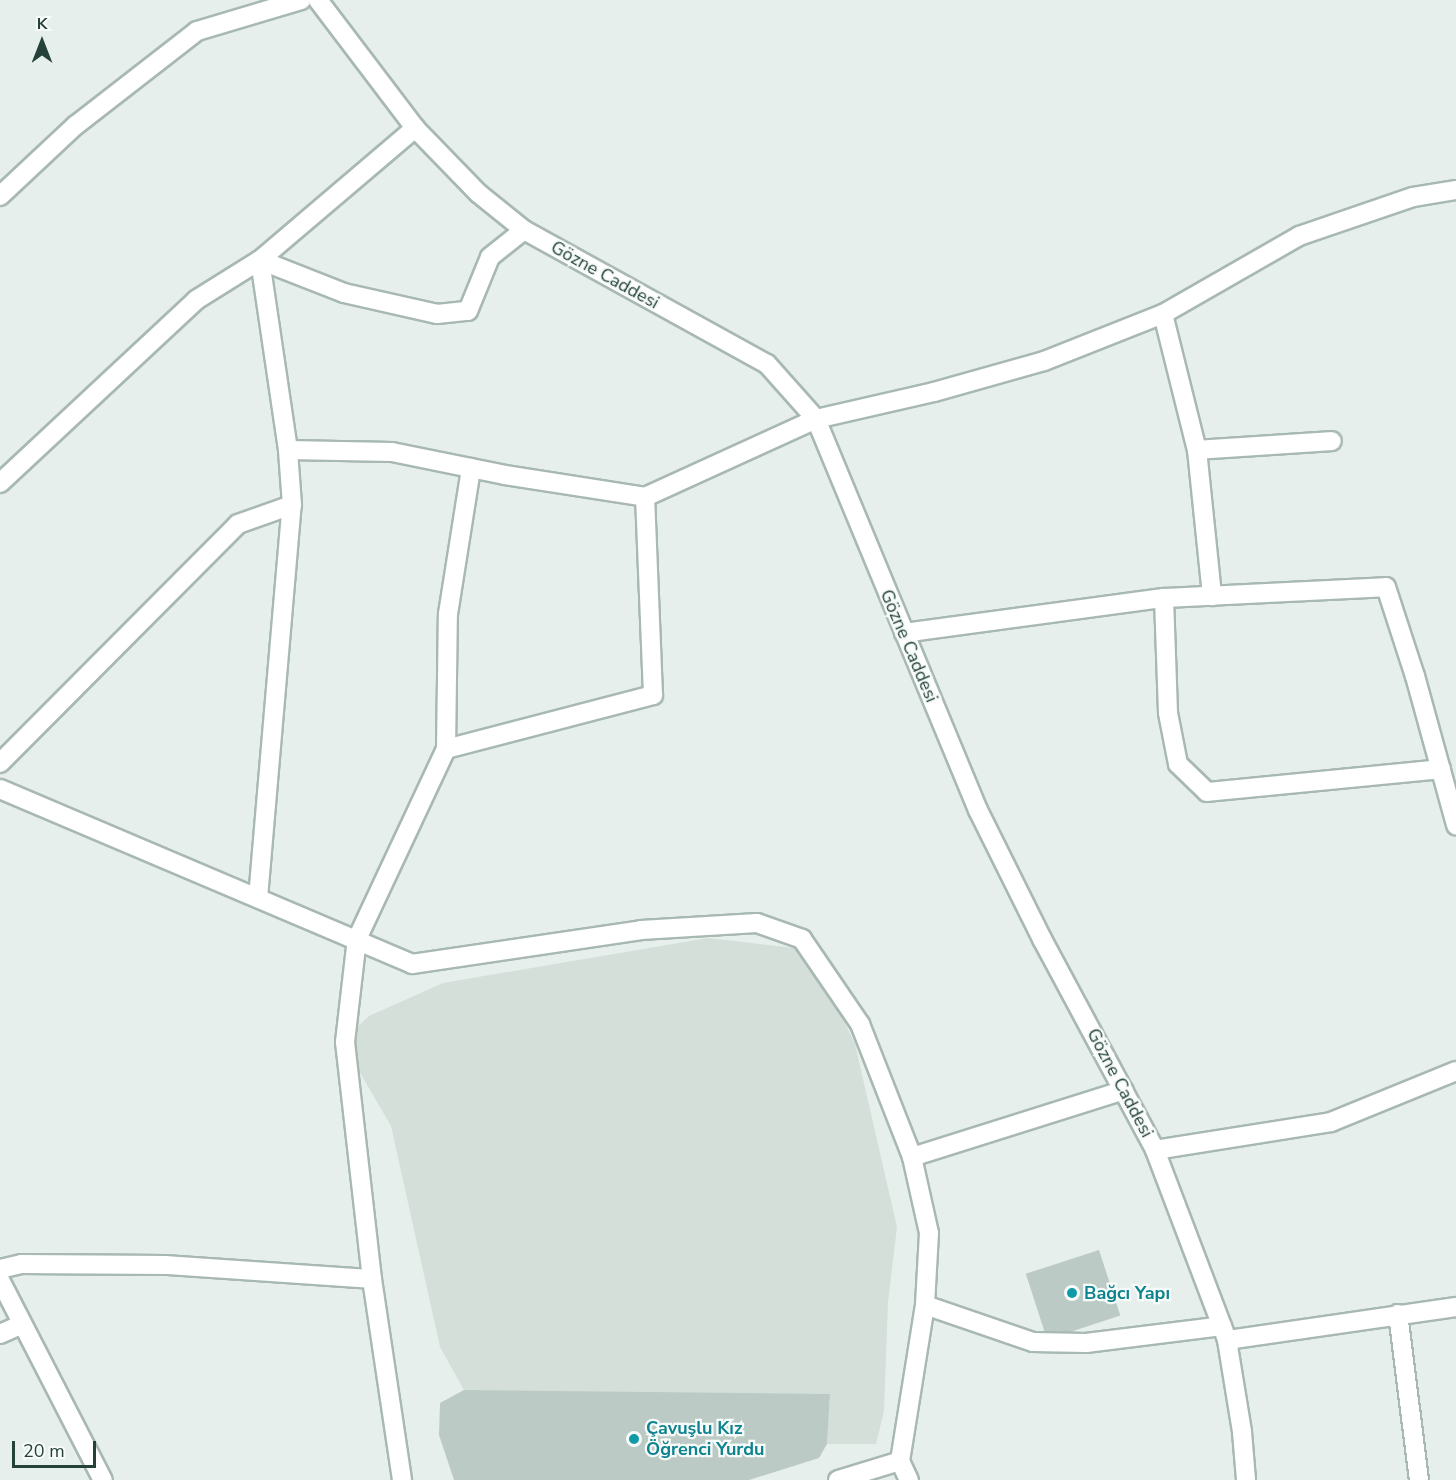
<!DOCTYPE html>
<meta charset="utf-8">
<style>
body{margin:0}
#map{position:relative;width:1456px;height:1480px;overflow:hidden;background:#e6efeb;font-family:"Nunito Sans",sans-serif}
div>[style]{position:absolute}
.built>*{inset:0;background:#d4dfda}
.building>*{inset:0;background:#bbcac4;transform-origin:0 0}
.roads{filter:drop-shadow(2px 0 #a8b8b2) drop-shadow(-2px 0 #a8b8b2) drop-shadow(0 2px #a8b8b2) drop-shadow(0 -2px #a8b8b2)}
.pedestrian>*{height:18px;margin:-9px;padding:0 9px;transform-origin:9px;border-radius:9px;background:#fff}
.minor>*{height:18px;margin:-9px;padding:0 9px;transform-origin:9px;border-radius:9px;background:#fff}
.tertiary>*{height:18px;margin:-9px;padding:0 9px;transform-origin:9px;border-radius:9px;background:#fff}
.dots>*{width:16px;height:16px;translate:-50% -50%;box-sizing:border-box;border:3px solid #f7fbf9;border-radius:50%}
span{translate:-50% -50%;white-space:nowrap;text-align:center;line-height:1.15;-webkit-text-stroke:4.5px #f7fbf9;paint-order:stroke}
.street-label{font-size:18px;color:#24423a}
.culture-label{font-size:18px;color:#0d838f;font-weight:700}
.left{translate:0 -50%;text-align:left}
.north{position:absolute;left:12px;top:12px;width:60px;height:60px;-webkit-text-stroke:4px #f7fbf9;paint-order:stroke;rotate:0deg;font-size:16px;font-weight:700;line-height:24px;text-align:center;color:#24423a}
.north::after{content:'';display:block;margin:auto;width:21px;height:27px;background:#24423a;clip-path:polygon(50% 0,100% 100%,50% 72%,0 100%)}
.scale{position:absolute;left:12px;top:1441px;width:84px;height:27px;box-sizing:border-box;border:3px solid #24423a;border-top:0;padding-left:8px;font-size:18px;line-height:21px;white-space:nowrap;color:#24423a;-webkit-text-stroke:4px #f7fbf9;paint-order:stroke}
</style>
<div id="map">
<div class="built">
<div style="clip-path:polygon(708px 938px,810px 950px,855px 1044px,897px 1227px,888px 1302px,884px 1411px,876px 1444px,827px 1444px,830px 1394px,636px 1395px,464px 1390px,440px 1347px,391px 1126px,355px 1064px,355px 1029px,369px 1016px,443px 983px)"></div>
</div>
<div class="building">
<div style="left:1099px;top:1250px;width:69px;height:77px;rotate:72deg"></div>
<div style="clip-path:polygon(464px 1390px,830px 1394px,827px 1444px,819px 1458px,749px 1480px,454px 1480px,439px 1435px,440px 1403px)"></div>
</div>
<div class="roads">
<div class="pedestrian">
<div style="left:925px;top:1305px;width:114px;rotate:18.9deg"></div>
<div style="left:1033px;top:1342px;width:53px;rotate:1.1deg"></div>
<div style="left:1086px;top:1343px;width:137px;rotate:-7.1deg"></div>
</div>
<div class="minor">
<div style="left:0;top:196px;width:104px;rotate:-43.1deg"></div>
<div style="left:76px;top:125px;width:153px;rotate:-37.8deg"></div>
<div style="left:197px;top:31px;width:109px;rotate:-16.6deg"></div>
<div style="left:1163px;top:314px;width:140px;rotate:76deg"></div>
<div style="left:1197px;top:450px;width:147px;rotate:84.1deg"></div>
<div style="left:288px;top:450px;width:104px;rotate:1.1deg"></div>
<div style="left:392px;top:452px;width:115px;rotate:11.5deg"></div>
<div style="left:505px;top:475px;width:142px;rotate:8.9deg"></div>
<div style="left:645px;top:497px;width:188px;rotate:-24.5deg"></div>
<div style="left:816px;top:419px;width:121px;rotate:-12.9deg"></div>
<div style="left:934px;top:392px;width:114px;rotate:-15.7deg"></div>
<div style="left:1044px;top:361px;width:128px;rotate:-21.6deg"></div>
<div style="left:1163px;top:314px;width:157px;rotate:-29.8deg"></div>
<div style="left:1299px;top:236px;width:120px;rotate:-18.9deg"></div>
<div style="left:1413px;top:197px;width:44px;rotate:-9.2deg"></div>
<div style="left:1197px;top:450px;width:135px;rotate:-3.8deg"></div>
<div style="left:0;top:483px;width:268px;rotate:-43deg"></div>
<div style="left:196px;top:300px;width:75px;rotate:-32deg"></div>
<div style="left:260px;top:260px;width:90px;rotate:21.4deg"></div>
<div style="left:344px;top:293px;width:95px;rotate:12.7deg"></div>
<div style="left:437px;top:314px;width:31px;rotate:-6deg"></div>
<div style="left:468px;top:311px;width:58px;rotate:-67.8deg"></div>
<div style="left:490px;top:257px;width:43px;rotate:-38.5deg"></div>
<div style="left:1164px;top:598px;width:115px;rotate:88deg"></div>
<div style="left:1168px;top:713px;width:52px;rotate:78.9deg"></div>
<div style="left:1178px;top:764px;width:40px;rotate:44deg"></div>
<div style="left:1207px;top:792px;width:235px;rotate:-5.6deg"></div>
<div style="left:904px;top:633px;width:262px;rotate:-7.7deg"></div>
<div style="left:1164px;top:598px;width:222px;rotate:-2.8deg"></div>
<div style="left:1386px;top:587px;width:94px;rotate:72deg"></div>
<div style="left:1415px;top:676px;width:155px;rotate:74.6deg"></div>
<div style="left:446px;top:749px;width:135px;rotate:-89.2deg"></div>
<div style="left:448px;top:614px;width:148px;rotate:-81deg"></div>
<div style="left:0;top:763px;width:337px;rotate:-45.1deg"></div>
<div style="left:238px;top:524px;width:57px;rotate:-19.4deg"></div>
<div style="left:0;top:789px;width:448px;rotate:23deg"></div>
<div style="left:412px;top:964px;width:232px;rotate:-8.4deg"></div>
<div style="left:641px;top:930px;width:116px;rotate:-3.5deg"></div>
<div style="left:757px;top:923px;width:48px;rotate:19.6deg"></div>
<div style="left:802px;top:939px;width:103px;rotate:55.7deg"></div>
<div style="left:860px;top:1024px;width:143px;rotate:68.6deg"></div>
<div style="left:912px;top:1157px;width:78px;rotate:77.4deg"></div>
<div style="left:929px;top:1233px;width:72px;rotate:93.2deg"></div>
<div style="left:925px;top:1305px;width:158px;rotate:99.1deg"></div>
<div style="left:258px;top:898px;width:394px;rotate:-85.1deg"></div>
<div style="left:292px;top:505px;width:55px;rotate:-94.2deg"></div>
<div style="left:288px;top:450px;width:192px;rotate:-98.4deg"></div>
<div style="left:260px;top:260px;width:204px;rotate:-40.4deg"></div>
<div style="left:1155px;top:1150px;width:178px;rotate:-9deg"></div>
<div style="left:1331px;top:1122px;width:135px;rotate:-22.2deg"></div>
<div style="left:912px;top:1157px;width:222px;rotate:-17.5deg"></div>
<div style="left:0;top:1269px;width:22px;rotate:-13deg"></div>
<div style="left:21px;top:1264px;width:145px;rotate:0.4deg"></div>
<div style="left:372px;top:1279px;width:239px;rotate:-96.5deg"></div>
<div style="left:345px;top:1042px;width:104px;rotate:-83.4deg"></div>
<div style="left:357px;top:939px;width:210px;rotate:-64.9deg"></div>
<div style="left:446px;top:749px;width:214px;rotate:-14.6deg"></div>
<div style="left:653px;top:695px;width:198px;rotate:-92.3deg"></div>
<div style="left:0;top:1280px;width:225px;rotate:62.8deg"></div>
<div style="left:1398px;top:1314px;width:167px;rotate:82.8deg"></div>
<div style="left:0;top:1334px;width:24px;rotate:-24deg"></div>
<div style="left:1227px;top:1340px;width:231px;rotate:-8.2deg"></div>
</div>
<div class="tertiary">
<div style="left:318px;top:0;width:161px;rotate:52.8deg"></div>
<div style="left:415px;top:128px;width:91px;rotate:45.9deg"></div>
<div style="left:478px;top:193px;width:59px;rotate:38.8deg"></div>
<div style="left:524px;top:230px;width:277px;rotate:28.9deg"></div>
<div style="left:767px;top:364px;width:74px;rotate:48.3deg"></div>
<div style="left:816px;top:419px;width:423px;rotate:67.5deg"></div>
<div style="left:978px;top:810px;width:144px;rotate:63.6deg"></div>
<div style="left:1042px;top:939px;width:239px;rotate:61.8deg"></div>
<div style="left:1155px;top:1150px;width:203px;rotate:69.2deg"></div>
<div style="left:1227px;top:1340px;width:93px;rotate:80.7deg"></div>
<div style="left:1242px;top:1432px;width:48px;rotate:85.2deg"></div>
<div style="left:166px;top:1265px;width:206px;rotate:3.9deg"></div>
<div style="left:372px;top:1279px;width:203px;rotate:81.5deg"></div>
<div style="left:838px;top:1480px;width:65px;rotate:-17deg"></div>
<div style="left:900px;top:1461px;width:21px;rotate:65deg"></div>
</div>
</div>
<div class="dots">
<div style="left:1072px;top:1293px;background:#0f9aa8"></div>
<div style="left:634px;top:1439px;background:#0f9aa8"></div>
</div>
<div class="street-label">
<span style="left:605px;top:275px;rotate:29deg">Gözne Caddesi</span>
<span style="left:909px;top:646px;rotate:67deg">Gözne Caddesi</span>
<span style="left:1120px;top:1083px;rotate:62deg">Gözne Caddesi</span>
</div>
<div class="culture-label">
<span class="left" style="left:1084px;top:1293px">Bağcı Yapı</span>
<span class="left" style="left:646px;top:1439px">Çavuşlu Kız<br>Öğrenci Yurdu</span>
</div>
<div class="north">K</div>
<div class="scale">20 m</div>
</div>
